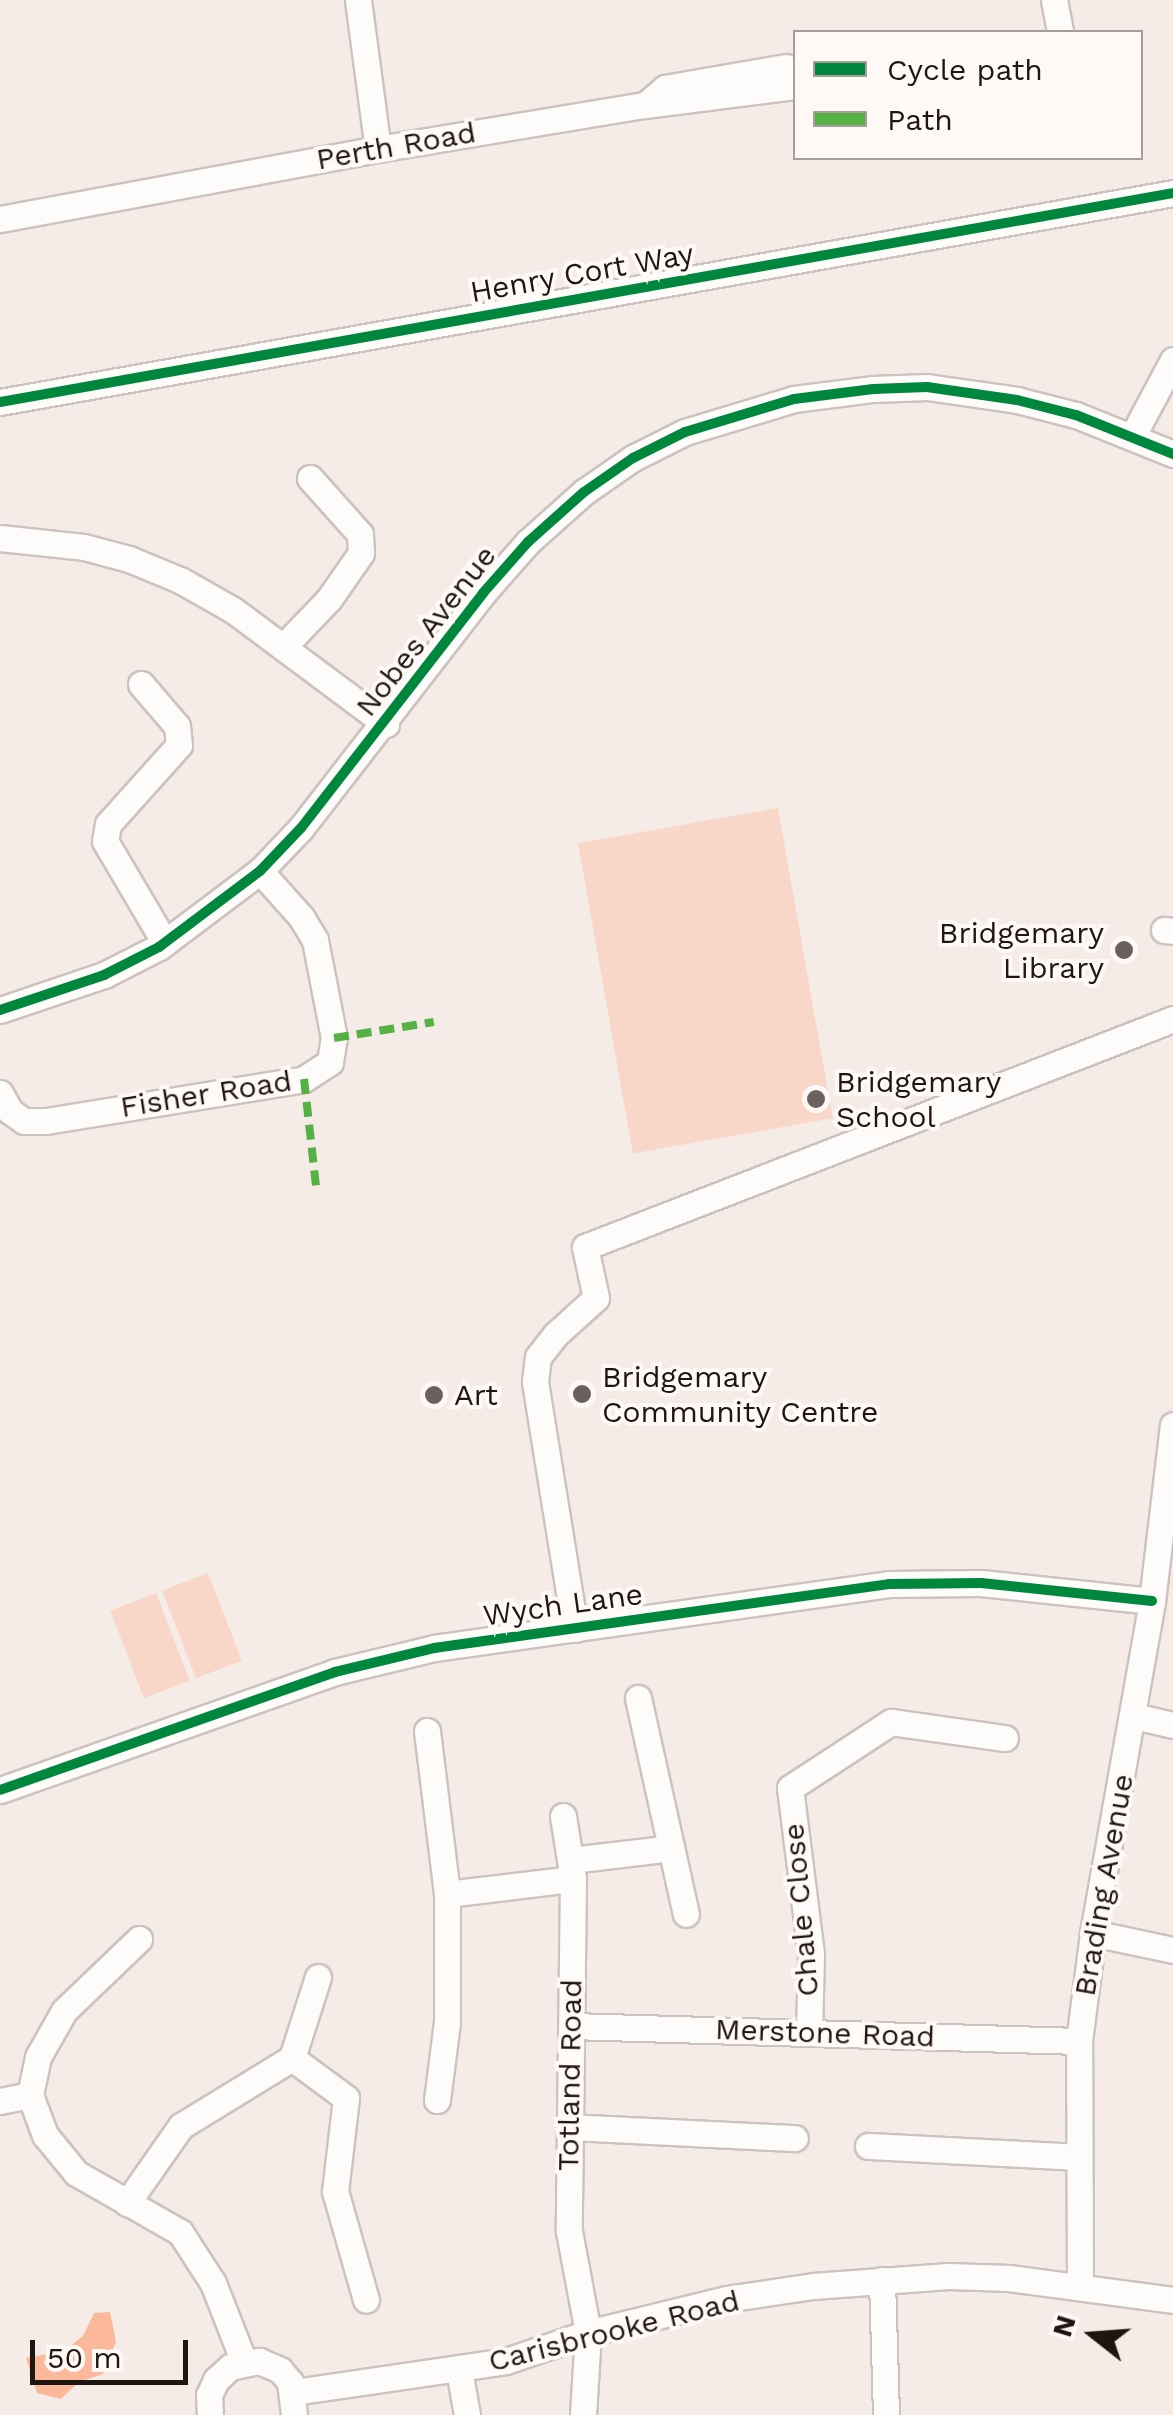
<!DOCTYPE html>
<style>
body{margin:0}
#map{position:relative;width:1173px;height:2415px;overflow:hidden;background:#f5ebe7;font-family:"Work Sans",sans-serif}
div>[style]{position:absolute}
.green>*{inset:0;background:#f9d7c8;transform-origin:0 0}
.water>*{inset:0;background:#fcb89b}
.roads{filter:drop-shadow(2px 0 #ccc3bf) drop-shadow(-2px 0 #ccc3bf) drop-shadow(0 2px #ccc3bf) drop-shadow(0 -2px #ccc3bf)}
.minor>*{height:25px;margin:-12.5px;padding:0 12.5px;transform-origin:12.5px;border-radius:12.5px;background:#fefcfb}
.quiet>*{height:8px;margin-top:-4px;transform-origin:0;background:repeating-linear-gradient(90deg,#55b144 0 15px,transparent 0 23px)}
.cycleway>*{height:10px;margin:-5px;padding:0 5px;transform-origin:5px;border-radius:5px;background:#00873e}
.dots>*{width:28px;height:28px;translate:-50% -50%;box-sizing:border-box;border:5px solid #fff9f6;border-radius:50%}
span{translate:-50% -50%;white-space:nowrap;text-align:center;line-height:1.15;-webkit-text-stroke:8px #fff9f6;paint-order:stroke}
.street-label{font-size:30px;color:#1f1511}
.poi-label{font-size:30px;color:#1f1511}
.right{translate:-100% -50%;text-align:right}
.left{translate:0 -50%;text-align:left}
.legend{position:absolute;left:793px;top:30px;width:350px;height:130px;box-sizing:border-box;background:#fff9f6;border:2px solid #a59e9a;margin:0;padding:12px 18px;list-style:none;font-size:30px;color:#1f1511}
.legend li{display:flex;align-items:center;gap:20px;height:50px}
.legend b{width:50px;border:2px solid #a59e9a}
.north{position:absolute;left:1043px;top:2285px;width:100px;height:100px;-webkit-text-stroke:8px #fff9f6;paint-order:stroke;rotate:287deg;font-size:28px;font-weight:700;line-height:40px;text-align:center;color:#1f1511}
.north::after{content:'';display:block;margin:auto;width:35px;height:45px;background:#1f1511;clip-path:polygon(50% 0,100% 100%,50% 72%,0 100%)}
.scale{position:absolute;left:30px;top:2340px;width:158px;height:45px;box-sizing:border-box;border:5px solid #1f1511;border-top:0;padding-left:12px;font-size:30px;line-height:35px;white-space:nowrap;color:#1f1511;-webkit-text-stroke:8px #fff9f6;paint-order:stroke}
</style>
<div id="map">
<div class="green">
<div style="left:778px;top:808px;width:315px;height:203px;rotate:80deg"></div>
<div style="left:208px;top:1573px;width:94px;height:49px;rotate:69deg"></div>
<div style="left:156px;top:1593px;width:94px;height:49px;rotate:69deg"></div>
</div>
<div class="water">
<div style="clip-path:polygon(110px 2312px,116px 2342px,103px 2374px,79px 2382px,61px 2399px,37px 2393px,26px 2358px,64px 2351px,83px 2336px,94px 2313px)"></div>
</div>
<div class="roads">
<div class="minor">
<div style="left:358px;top:0;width:150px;rotate:82.4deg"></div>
<div style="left:1054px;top:0;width:33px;rotate:79deg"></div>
<div style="left:645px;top:105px;width:152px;rotate:-7.2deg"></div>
<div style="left:0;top:219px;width:384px;rotate:-10.5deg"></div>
<div style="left:378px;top:149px;width:271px;rotate:-9.4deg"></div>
<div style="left:645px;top:105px;width:26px;rotate:-40deg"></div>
<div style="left:665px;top:88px;width:123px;rotate:-9.8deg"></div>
<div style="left:0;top:402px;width:1191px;rotate:-10.1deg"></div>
<div style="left:1133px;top:435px;width:85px;rotate:-61.9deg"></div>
<div style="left:0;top:538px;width:84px;rotate:6.1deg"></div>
<div style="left:84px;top:547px;width:47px;rotate:14.9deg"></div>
<div style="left:129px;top:559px;width:55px;rotate:22.4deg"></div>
<div style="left:180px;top:580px;width:61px;rotate:29.5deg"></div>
<div style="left:233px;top:610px;width:191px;rotate:36.7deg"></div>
<div style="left:283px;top:647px;width:66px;rotate:-46.2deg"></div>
<div style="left:329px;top:599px;width:56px;rotate:-55.2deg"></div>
<div style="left:361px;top:553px;width:19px;rotate:-93deg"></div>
<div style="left:360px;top:534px;width:75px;rotate:-131.8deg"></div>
<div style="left:141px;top:684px;width:55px;rotate:49.4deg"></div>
<div style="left:177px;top:726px;width:19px;rotate:84deg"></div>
<div style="left:179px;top:745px;width:106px;rotate:131.9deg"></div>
<div style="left:108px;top:824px;width:17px;rotate:100deg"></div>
<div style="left:105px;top:841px;width:118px;rotate:59.5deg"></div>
<div style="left:1164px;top:930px;width:9px;rotate:6deg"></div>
<div style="left:0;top:1010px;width:110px;rotate:-18.6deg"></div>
<div style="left:104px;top:975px;width:62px;rotate:-27deg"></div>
<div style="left:159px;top:947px;width:126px;rotate:-37deg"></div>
<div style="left:260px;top:871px;width:59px;rotate:-46.4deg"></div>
<div style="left:301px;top:828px;width:297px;rotate:-52.2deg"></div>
<div style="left:483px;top:593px;width:68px;rotate:-48.6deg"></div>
<div style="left:528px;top:542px;width:75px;rotate:-41.8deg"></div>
<div style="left:584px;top:492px;width:60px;rotate:-34.8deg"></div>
<div style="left:633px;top:458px;width:58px;rotate:-26.6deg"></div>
<div style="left:685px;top:432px;width:114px;rotate:-16.8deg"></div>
<div style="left:794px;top:399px;width:80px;rotate:-7.2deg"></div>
<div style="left:873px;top:389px;width:54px;rotate:-2.1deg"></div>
<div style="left:927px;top:387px;width:91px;rotate:8.2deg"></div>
<div style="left:1017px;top:400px;width:61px;rotate:14.3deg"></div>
<div style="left:1076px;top:415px;width:105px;rotate:21.9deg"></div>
<div style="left:0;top:1093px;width:21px;rotate:61deg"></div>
<div style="left:10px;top:1111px;width:17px;rotate:36deg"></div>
<div style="left:24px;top:1121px;width:22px"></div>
<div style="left:46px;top:1121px;width:261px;rotate:-9.2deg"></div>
<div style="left:304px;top:1079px;width:31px;rotate:-33deg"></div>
<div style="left:330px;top:1062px;width:24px;rotate:-81deg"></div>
<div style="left:334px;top:1038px;width:100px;rotate:-101deg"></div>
<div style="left:315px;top:940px;width:26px;rotate:-121deg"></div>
<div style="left:302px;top:918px;width:63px;rotate:-131.8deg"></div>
<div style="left:575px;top:1629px;width:251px;rotate:-99.2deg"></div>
<div style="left:535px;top:1381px;width:24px;rotate:-83deg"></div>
<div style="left:538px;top:1357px;width:28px;rotate:-52deg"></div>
<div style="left:555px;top:1335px;width:55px;rotate:-42.1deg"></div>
<div style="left:596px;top:1298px;width:52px;rotate:-102.2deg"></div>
<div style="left:585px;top:1247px;width:631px;rotate:-21.19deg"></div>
<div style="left:638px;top:1698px;width:221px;rotate:77.5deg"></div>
<div style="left:1134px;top:1716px;width:40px;rotate:13deg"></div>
<div style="left:427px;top:1731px;width:164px;rotate:83deg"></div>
<div style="left:0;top:1790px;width:355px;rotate:-19.4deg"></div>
<div style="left:335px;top:1672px;width:102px;rotate:-13.6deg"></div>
<div style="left:434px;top:1648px;width:459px;rotate:-8deg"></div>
<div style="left:889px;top:1584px;width:92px;rotate:-0.6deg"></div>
<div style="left:981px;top:1583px;width:172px;rotate:6deg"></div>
<div style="left:563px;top:1816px;width:64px;rotate:81deg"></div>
<div style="left:573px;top:1879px;width:352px;rotate:90.7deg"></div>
<div style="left:569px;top:2231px;width:104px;rotate:79.4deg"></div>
<div style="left:588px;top:2333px;width:82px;rotate:93.5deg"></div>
<div style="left:571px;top:1860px;width:101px;rotate:-6.8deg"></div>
<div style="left:1093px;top:1933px;width:82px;rotate:12deg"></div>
<div style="left:139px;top:1939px;width:104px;rotate:136.2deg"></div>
<div style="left:64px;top:2011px;width:53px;rotate:119.5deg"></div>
<div style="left:38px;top:2057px;width:39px;rotate:102deg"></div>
<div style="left:30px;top:2095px;width:43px;rotate:69.4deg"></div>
<div style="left:45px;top:2135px;width:49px;rotate:50.8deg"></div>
<div style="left:76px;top:2173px;width:120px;rotate:29.6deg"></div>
<div style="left:180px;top:2232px;width:61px;rotate:57.1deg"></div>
<div style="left:213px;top:2283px;width:85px;rotate:68.6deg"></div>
<div style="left:571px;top:2026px;width:508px;rotate:1.69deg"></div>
<div style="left:809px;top:2033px;width:79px;rotate:-88.5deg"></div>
<div style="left:811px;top:1954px;width:167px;rotate:-97.2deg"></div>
<div style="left:790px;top:1788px;width:121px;rotate:-33.2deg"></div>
<div style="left:891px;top:1722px;width:115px;rotate:8deg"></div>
<div style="left:292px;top:2058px;width:85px;rotate:-72.2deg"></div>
<div style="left:437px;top:2100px;width:79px;rotate:-82.7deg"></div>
<div style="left:447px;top:2022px;width:128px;rotate:-90deg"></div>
<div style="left:447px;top:1894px;width:127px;rotate:-6.8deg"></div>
<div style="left:0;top:2101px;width:31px;rotate:-11deg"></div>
<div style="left:569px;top:2127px;width:226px;rotate:2.8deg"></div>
<div style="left:868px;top:2146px;width:209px;rotate:3deg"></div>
<div style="left:127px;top:2203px;width:94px;rotate:-55deg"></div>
<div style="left:181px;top:2126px;width:130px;rotate:-31.5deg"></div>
<div style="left:292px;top:2058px;width:67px;rotate:36.5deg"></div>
<div style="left:346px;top:2098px;width:94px;rotate:96.7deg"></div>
<div style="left:335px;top:2191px;width:113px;rotate:74.1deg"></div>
<div style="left:882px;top:2280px;width:135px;rotate:88.3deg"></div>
<div style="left:1080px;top:2286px;width:245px;rotate:-90.2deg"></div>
<div style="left:1079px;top:2041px;width:109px;rotate:-82.6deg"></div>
<div style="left:1093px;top:1933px;width:337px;rotate:-79.9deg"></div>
<div style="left:1152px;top:1601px;width:177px;rotate:-83.2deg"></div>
<div style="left:459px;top:2370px;width:46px;rotate:79.9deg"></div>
<div style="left:294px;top:2392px;width:214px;rotate:-8.3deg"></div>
<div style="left:506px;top:2361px;width:87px;rotate:-18.9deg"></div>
<div style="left:588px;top:2333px;width:142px;rotate:-13.8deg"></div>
<div style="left:726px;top:2299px;width:88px;rotate:-8.5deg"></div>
<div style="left:813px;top:2286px;width:136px;rotate:-4.2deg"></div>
<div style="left:949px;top:2276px;width:60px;rotate:1.9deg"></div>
<div style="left:1009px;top:2278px;width:165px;rotate:7.6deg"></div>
<div style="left:210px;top:2415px;width:20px;rotate:-93deg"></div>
<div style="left:209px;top:2395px;width:17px;rotate:-65deg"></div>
<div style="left:216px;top:2380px;width:19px;rotate:-43deg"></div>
<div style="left:230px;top:2367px;width:30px;rotate:-12deg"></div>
<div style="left:259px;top:2361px;width:23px;rotate:23deg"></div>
<div style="left:280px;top:2370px;width:16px;rotate:50deg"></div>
<div style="left:290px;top:2382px;width:33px;rotate:83deg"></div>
</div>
</div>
<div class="quiet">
<div style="left:334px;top:1038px;width:101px;rotate:-9.1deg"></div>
<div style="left:304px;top:1079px;width:108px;rotate:83.6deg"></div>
</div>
<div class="cycleway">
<div style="left:0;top:402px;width:1191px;rotate:-10.1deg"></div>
<div style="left:0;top:1010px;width:110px;rotate:-18.6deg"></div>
<div style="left:104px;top:975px;width:62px;rotate:-27deg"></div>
<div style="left:159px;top:947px;width:126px;rotate:-37deg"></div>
<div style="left:260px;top:871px;width:59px;rotate:-46.4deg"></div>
<div style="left:301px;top:828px;width:297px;rotate:-52.2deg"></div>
<div style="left:483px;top:593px;width:68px;rotate:-48.6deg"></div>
<div style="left:528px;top:542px;width:75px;rotate:-41.8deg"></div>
<div style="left:584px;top:492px;width:60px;rotate:-34.8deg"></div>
<div style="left:633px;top:458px;width:58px;rotate:-26.6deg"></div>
<div style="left:685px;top:432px;width:114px;rotate:-16.8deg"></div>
<div style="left:794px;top:399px;width:80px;rotate:-7.2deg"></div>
<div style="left:873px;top:389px;width:54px;rotate:-2.1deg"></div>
<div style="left:927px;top:387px;width:91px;rotate:8.2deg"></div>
<div style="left:1017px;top:400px;width:61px;rotate:14.3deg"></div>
<div style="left:1076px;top:415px;width:105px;rotate:21.9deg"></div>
<div style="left:0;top:1790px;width:355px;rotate:-19.4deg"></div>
<div style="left:335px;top:1672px;width:102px;rotate:-13.6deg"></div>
<div style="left:434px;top:1648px;width:459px;rotate:-8deg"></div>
<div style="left:889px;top:1584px;width:92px;rotate:-0.6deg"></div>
<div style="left:981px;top:1583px;width:172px;rotate:6deg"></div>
</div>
<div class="dots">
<div style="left:1124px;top:950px;background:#6a605c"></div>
<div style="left:816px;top:1099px;background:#6a605c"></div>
<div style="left:582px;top:1394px;background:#6a605c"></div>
<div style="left:434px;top:1395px;background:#6a605c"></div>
</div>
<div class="street-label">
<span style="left:396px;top:146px;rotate:-10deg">Perth Road</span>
<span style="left:582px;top:273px;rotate:-10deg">Henry Cort Way</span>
<span style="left:426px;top:631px;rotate:-52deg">Nobes Avenue</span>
<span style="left:206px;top:1094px;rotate:-9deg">Fisher Road</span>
<span style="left:563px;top:1605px;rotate:-8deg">Wych Lane</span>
<span style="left:1104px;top:1885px;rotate:-80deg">Brading Avenue</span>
<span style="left:801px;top:1910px;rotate:-95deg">Chale Close</span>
<span style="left:825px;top:2033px;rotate:2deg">Merstone Road</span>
<span style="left:570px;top:2075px;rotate:-89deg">Totland Road</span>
<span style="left:614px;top:2331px;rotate:-14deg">Carisbrooke Road</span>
</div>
<div class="poi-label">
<span class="right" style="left:1104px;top:950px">Bridgemary<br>Library</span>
<span class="left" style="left:836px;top:1099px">Bridgemary<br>School</span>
<span class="left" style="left:602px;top:1394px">Bridgemary<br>Community Centre</span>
<span class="left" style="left:454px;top:1395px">Art</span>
</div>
<ul class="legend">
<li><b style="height:12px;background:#00873e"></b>Cycle path</li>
<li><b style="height:12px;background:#55b144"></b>Path</li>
</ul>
<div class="north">N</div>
<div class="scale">50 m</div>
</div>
